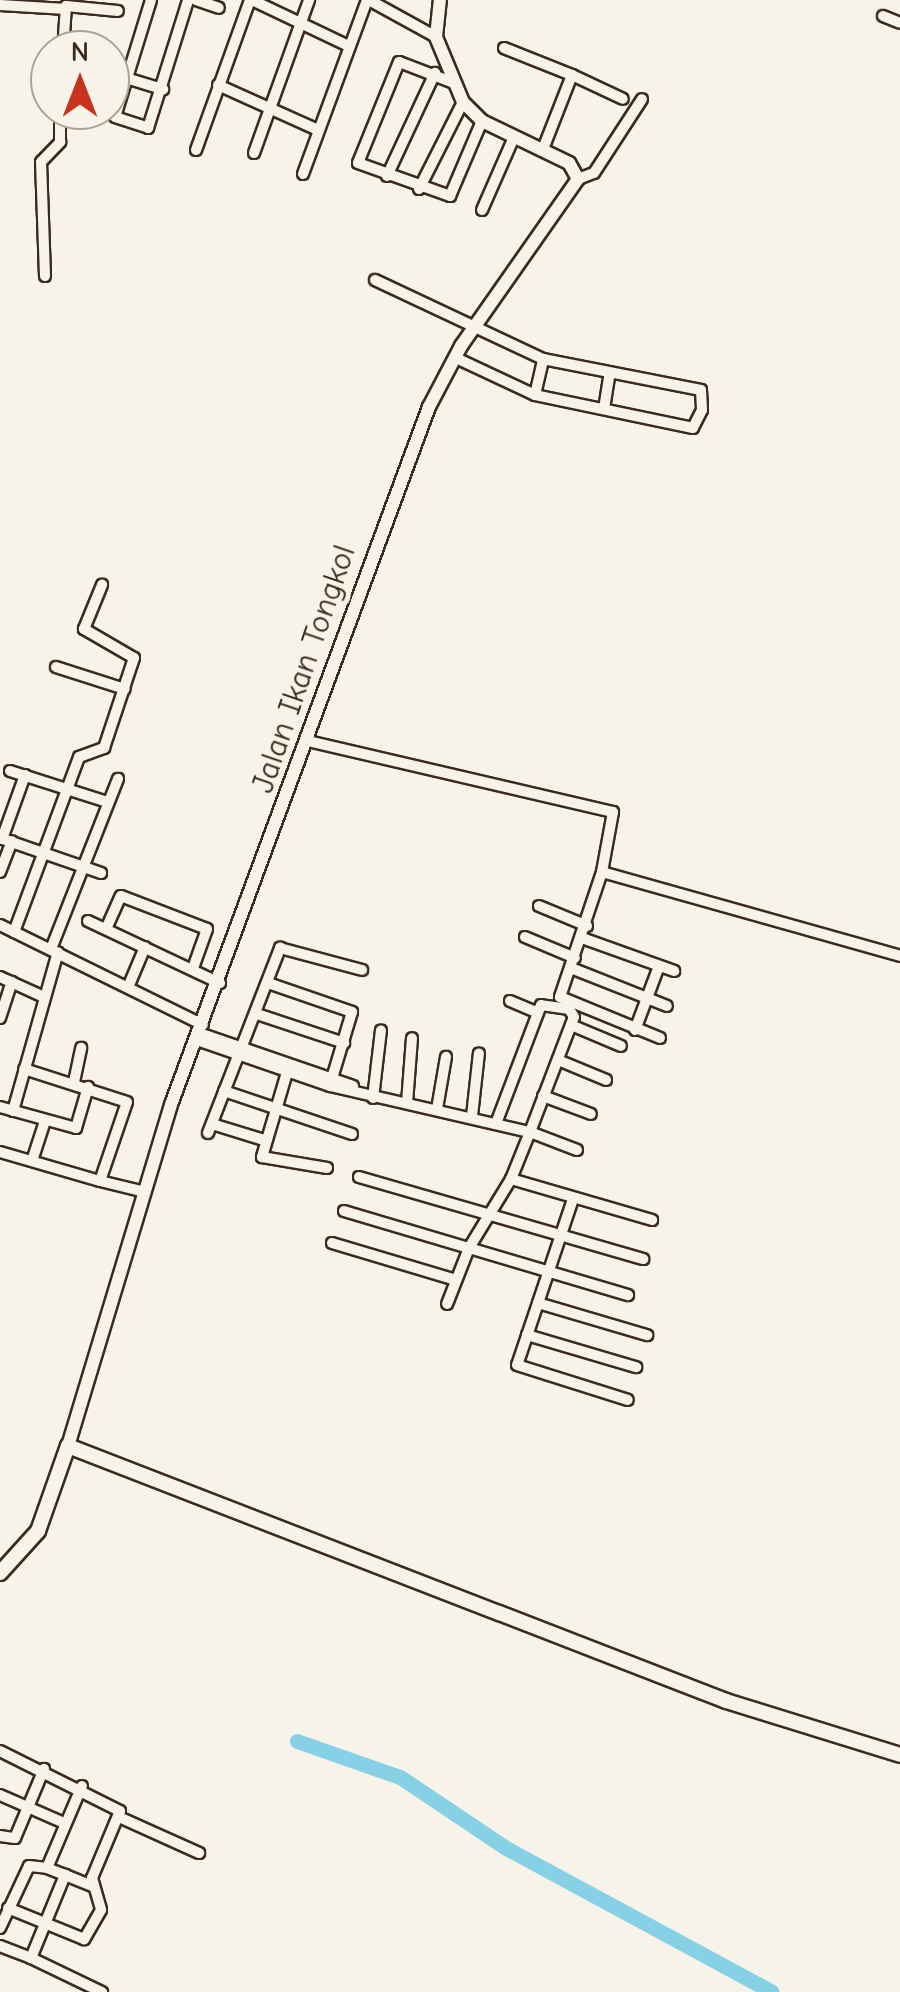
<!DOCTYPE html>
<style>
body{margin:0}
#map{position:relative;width:900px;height:1992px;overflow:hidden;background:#f7f3e8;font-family:"Comic Neue",sans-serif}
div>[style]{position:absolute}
.river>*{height:15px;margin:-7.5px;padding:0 7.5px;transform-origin:7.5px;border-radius:7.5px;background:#86d1e6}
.roads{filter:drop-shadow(2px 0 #3b2a1e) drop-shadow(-2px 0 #3b2a1e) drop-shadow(0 2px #3b2a1e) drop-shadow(0 -2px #3b2a1e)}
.minor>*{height:10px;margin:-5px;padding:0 5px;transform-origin:5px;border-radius:5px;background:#f7f3e8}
.tertiary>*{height:12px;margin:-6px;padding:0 6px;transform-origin:6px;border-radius:6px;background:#f7f3e8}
.secondary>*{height:14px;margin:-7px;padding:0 7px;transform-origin:7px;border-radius:7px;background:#f7f3e8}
span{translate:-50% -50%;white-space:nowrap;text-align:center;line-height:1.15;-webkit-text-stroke:10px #f7f3e8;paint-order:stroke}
.street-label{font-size:32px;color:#3b2a1e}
.north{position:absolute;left:30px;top:30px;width:100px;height:100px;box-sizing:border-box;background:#f7f3e8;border:2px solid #aca397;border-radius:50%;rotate:0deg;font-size:28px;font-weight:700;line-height:40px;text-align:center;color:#3b2a1e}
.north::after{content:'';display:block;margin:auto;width:35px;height:45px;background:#c8321e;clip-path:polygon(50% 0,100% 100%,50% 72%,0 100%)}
</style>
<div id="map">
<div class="river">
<div style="left:297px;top:1741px;width:109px;rotate:19.3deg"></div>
<div style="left:400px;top:1777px;width:128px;rotate:33.8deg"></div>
<div style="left:506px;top:1848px;width:302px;rotate:28.4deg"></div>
</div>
<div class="roads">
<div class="minor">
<div style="left:151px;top:0;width:122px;rotate:107.1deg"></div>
<div style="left:115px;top:117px;width:35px;rotate:18deg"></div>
<div style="left:148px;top:128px;width:134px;rotate:-72.6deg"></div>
<div style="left:196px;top:0;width:24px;rotate:19deg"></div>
<div style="left:252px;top:0;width:107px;rotate:25.4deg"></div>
<div style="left:369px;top:0;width:77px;rotate:28.9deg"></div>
<div style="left:0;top:5px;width:66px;rotate:3.5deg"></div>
<div style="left:66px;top:6px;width:52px;rotate:5.5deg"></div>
<div style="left:883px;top:16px;width:18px;rotate:22deg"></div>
<div style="left:504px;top:48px;width:73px;rotate:21.7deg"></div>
<div style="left:572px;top:75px;width:79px;rotate:111.4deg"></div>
<div style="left:63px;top:50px;width:44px;rotate:-86.1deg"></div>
<div style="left:572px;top:75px;width:56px;rotate:25.2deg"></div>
<div style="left:126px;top:78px;width:39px;rotate:17deg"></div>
<div style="left:454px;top:83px;width:59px;rotate:-159.1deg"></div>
<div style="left:399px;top:62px;width:109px;rotate:112.1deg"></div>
<div style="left:358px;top:163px;width:98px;rotate:19.7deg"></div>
<div style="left:450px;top:196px;width:82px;rotate:-66.9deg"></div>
<div style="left:218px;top:85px;width:110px;rotate:24.2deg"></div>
<div style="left:196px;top:150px;width:159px;rotate:-70.2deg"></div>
<div style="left:254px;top:153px;width:163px;rotate:-70.2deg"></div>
<div style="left:303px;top:174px;width:185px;rotate:-69.8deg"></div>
<div style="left:387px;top:176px;width:114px;rotate:-65deg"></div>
<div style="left:578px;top:179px;width:17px;rotate:-21deg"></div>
<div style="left:594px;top:173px;width:88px;rotate:-57deg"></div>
<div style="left:419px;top:189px;width:97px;rotate:-63.2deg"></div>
<div style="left:482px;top:210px;width:80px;rotate:-66.3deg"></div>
<div style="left:45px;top:276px;width:114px;rotate:-92deg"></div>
<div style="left:41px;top:162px;width:28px;rotate:-46deg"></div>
<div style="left:60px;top:142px;width:32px;rotate:-90deg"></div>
<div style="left:375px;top:280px;width:186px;rotate:25.2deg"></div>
<div style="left:543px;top:359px;width:161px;rotate:11.1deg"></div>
<div style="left:701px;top:390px;width:20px;rotate:87deg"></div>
<div style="left:702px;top:410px;width:20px;rotate:117deg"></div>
<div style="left:693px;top:428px;width:161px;rotate:-168.2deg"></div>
<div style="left:535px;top:395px;width:89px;rotate:-154.9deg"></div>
<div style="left:535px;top:395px;width:37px;rotate:-77deg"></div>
<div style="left:604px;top:409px;width:37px;rotate:-81deg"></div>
<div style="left:56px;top:667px;width:72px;rotate:17.7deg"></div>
<div style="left:308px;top:741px;width:313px;rotate:13.1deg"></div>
<div style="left:613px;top:812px;width:61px;rotate:100.4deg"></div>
<div style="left:602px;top:872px;width:132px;rotate:108.6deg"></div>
<div style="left:560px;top:997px;width:108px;rotate:22.3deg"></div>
<div style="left:10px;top:771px;width:103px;rotate:17.6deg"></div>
<div style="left:0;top:838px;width:107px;rotate:19.1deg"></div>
<div style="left:2px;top:839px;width:68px;rotate:-70.2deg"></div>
<div style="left:0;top:872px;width:33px;rotate:-69deg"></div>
<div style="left:602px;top:872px;width:310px;rotate:15.7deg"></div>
<div style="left:539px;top:906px;width:52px;rotate:22.6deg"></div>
<div style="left:88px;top:921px;width:146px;rotate:25.2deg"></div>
<div style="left:0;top:925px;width:226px;rotate:26.2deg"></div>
<div style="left:106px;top:929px;width:36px;rotate:-66deg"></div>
<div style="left:121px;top:896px;width:92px;rotate:21deg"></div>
<div style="left:207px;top:929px;width:41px;rotate:109.7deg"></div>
<div style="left:14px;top:932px;width:187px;rotate:-69.6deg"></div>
<div style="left:79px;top:757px;width:27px;rotate:-20deg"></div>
<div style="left:104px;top:748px;width:95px;rotate:-71.6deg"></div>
<div style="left:134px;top:658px;width:58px;rotate:-149.9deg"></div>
<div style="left:84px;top:629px;width:48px;rotate:-67.8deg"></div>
<div style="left:525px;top:937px;width:54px;rotate:22.8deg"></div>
<div style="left:582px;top:938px;width:98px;rotate:19.7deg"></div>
<div style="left:51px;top:949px;width:183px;rotate:-68.5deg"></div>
<div style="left:571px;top:968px;width:103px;rotate:21.6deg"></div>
<div style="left:0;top:977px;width:48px;rotate:24.4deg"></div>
<div style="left:268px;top:983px;width:89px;rotate:19deg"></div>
<div style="left:352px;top:1012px;width:76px;rotate:106.8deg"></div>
<div style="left:129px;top:985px;width:41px;rotate:-67.2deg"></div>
<div style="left:510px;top:1001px;width:30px;rotate:23deg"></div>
<div style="left:257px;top:1014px;width:92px;rotate:18.4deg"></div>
<div style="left:0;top:1018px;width:38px;rotate:-72deg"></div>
<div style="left:571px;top:1025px;width:54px;rotate:22.8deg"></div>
<div style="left:635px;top:1030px;width:68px;rotate:-69.4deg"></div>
<div style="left:199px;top:1033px;width:163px;rotate:19deg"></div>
<div style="left:197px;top:1040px;width:141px;rotate:19.1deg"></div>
<div style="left:330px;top:1086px;width:205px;rotate:13deg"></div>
<div style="left:530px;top:1132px;width:123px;rotate:-69.1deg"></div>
<div style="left:574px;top:1017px;width:9px;rotate:-122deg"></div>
<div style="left:569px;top:1009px;width:28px;rotate:-172deg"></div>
<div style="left:541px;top:1005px;width:124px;rotate:110.8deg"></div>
<div style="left:558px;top:1060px;width:52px;rotate:22.6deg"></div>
<div style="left:288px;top:1069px;width:92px;rotate:106.5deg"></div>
<div style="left:262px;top:1157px;width:66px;rotate:9.6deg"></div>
<div style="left:74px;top:1082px;width:35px;rotate:-78deg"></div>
<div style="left:224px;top:1091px;width:135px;rotate:18.6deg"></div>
<div style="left:543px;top:1096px;width:51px;rotate:20.6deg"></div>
<div style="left:373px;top:1098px;width:68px;rotate:-83.3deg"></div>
<div style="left:407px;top:1103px;width:65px;rotate:-85.6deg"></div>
<div style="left:0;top:1107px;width:79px;rotate:15.4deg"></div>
<div style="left:76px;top:1128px;width:43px;rotate:-73.7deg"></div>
<div style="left:437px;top:1109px;width:53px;rotate:-80.2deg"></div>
<div style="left:13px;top:1111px;width:165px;rotate:-74.2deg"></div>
<div style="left:472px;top:1116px;width:63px;rotate:-83.7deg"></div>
<div style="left:212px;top:1124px;width:54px;rotate:17.1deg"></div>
<div style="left:208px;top:1133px;width:199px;rotate:-68.7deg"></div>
<div style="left:280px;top:948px;width:85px;rotate:15deg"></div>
<div style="left:577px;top:1150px;width:50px;rotate:-159deg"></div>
<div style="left:530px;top:1132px;width:51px;rotate:112deg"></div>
<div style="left:511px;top:1179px;width:147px;rotate:16.2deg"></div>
<div style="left:0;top:1152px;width:104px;rotate:16.2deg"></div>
<div style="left:100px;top:1181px;width:83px;rotate:-71.1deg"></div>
<div style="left:127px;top:1102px;width:108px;rotate:-162.2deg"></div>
<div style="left:32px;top:1161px;width:42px;rotate:-72deg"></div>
<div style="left:359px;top:1177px;width:296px;rotate:16.1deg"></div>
<div style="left:511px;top:1179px;width:81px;rotate:121.3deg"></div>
<div style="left:469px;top:1248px;width:166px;rotate:16.5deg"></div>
<div style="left:100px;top:1181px;width:46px;rotate:13.7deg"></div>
<div style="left:573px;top:1199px;width:175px;rotate:108.6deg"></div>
<div style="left:517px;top:1365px;width:116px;rotate:17.5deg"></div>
<div style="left:344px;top:1211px;width:130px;rotate:16.5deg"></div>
<div style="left:469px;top:1248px;width:60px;rotate:111.4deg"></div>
<div style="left:332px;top:1243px;width:129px;rotate:16.6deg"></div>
<div style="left:538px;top:1303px;width:114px;rotate:16.4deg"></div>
<div style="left:527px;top:1335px;width:114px;rotate:16.4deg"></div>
<div style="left:0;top:1751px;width:134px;rotate:26.6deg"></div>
<div style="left:120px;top:1811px;width:73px;rotate:112.7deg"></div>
<div style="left:92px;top:1878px;width:33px;rotate:74deg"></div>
<div style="left:101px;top:1910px;width:34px;rotate:120deg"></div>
<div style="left:84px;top:1939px;width:82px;rotate:-157.8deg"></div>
<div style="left:0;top:1795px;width:70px;rotate:23.6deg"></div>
<div style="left:119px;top:1817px;width:88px;rotate:24.2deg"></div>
<div style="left:0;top:1836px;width:15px;rotate:8deg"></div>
<div style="left:15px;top:1838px;width:75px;rotate:-67.2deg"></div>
<div style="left:65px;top:1875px;width:29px;rotate:22deg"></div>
<div style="left:0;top:1928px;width:68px;rotate:-64.9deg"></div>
<div style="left:29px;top:1866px;width:18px;rotate:6deg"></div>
<div style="left:0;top:1946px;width:33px;rotate:21deg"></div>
<div style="left:31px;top:1958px;width:90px;rotate:-67.7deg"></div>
<div style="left:65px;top:1875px;width:19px;rotate:-159deg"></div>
<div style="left:47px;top:1868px;width:89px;rotate:-66.9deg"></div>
<div style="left:31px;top:1958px;width:79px;rotate:25.6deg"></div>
</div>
<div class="tertiary">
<div style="left:68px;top:1446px;width:359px;rotate:-73.2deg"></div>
<div style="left:172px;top:1102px;width:741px;rotate:-69.71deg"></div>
<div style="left:429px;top:407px;width:69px;rotate:-62.3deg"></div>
<div style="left:461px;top:346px;width:204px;rotate:-55deg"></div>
<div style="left:578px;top:179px;width:18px;rotate:-119deg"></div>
<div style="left:569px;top:163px;width:97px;rotate:-154.2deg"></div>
<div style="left:482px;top:121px;width:27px;rotate:-135deg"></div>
<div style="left:463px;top:102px;width:70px;rotate:-112.6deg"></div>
<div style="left:436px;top:37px;width:37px;rotate:-84deg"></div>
</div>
<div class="secondary">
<div style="left:0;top:1573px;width:57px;rotate:-47.9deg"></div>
<div style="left:38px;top:1531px;width:90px;rotate:-70.6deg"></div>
<div style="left:68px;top:1446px;width:706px;rotate:21.18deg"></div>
<div style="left:726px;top:1701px;width:182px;rotate:17.2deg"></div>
</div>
</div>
<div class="street-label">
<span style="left:304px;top:669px;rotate:-71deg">Jalan Ikan Tongkol</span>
</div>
<div class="north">N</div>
</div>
